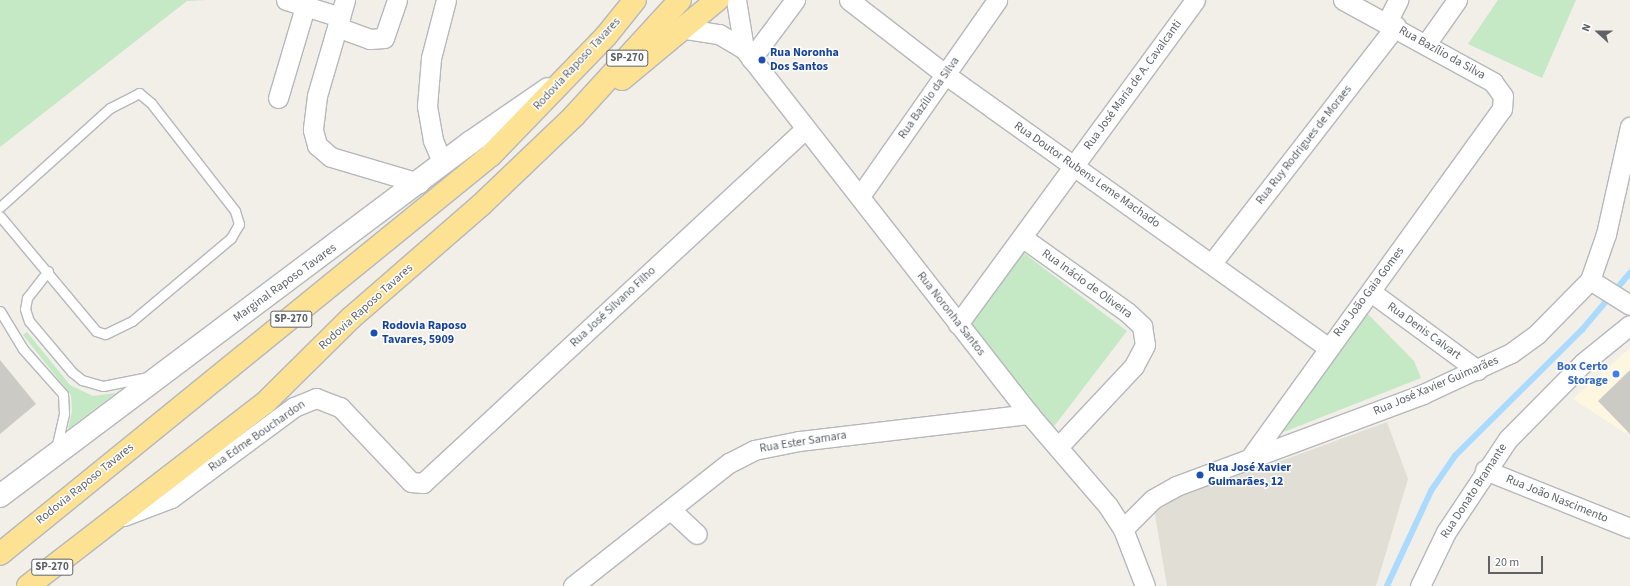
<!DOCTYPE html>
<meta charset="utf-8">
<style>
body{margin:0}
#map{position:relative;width:1630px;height:586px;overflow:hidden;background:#f1efe8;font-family:"Source Sans 3",sans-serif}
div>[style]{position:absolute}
.commercial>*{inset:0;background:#fef7e0}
.education>*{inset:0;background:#e1ded6}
.green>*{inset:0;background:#c5e8c5}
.stream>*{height:5.5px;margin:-2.75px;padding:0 2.75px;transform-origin:2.75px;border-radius:2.75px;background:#aadaff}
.building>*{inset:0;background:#cccac5}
.roads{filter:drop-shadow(1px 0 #b5b8bc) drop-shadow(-1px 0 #b5b8bc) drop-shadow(0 1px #b5b8bc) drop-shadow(0 -1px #b5b8bc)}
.service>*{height:9px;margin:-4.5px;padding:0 4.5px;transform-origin:4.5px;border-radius:4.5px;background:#fff}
.minor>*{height:19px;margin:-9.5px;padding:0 9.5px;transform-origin:9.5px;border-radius:9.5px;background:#fff}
.secondary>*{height:22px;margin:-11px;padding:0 11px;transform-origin:11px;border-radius:11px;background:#fff}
.motorway>*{height:22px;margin:-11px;padding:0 11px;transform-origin:11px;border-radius:11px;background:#fde293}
.dots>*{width:11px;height:11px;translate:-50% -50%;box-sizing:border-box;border:2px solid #fff;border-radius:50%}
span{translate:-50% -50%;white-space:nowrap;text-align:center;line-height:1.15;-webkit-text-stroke:3px #fff;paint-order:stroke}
.shield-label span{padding:1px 3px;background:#fff;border:1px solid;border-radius:3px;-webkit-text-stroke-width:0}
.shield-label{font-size:11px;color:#5f6368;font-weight:700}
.transit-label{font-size:12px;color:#164399;font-weight:700}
.left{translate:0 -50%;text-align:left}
.street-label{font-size:12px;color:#5f6368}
.shop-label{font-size:12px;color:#366cbe;font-weight:700}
.right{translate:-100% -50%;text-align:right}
.north{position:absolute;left:1578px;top:12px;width:40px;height:40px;-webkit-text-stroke:3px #fff;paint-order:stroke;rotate:291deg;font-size:11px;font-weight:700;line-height:16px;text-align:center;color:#5f6368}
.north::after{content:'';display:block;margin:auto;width:14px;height:18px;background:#5f6368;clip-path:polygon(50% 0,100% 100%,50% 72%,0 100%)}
.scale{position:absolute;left:1488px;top:556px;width:55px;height:18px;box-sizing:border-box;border:2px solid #5f6368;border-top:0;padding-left:5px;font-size:12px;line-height:14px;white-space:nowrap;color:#5f6368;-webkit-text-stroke:3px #fff;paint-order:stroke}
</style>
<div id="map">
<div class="commercial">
<div style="clip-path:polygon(1630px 348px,1630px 429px,1625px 433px,1573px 399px)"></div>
</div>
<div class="education">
<div style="clip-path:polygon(1387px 422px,1408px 479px,1376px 586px,1167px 586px,1154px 509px,1198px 483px,1259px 469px)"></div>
</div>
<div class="green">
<div style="clip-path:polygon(0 0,207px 0,187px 1px,0 147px)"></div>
<div style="clip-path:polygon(1498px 0,1576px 0,1542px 78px,1468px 44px)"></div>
<div style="clip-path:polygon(1021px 251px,1127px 331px,1052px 429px,967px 326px)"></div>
<div style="clip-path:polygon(1362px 308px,1414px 361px,1421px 378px,1276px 435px)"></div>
<div style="clip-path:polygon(27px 332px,70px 385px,93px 396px,116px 393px,68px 429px,72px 412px,71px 395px,23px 335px)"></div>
</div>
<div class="stream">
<div style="left:1387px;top:586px;width:105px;rotate:-65.1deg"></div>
<div style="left:1431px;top:491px;width:42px;rotate:-55.6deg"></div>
<div style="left:1455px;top:456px;width:179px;rotate:-44.8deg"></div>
<div style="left:1582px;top:330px;width:75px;rotate:-49.9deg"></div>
</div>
<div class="building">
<div style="clip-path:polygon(0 360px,36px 404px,0 434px)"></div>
<div style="clip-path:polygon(1630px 370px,1630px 434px,1598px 401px)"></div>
</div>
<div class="roads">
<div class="service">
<div style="left:0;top:207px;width:148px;rotate:-42deg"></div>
<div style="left:110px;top:108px;width:33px;rotate:-27deg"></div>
<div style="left:139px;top:93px;width:16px;rotate:40deg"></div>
<div style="left:151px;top:103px;width:137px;rotate:52.1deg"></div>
<div style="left:235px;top:211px;width:14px;rotate:73deg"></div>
<div style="left:239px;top:224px;width:16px;rotate:120deg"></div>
<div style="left:231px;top:238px;width:129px;rotate:140deg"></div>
<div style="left:132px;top:321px;width:30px;rotate:154deg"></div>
<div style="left:105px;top:334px;width:9px;rotate:-162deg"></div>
<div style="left:96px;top:331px;width:150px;rotate:-129.9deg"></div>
<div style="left:48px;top:271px;width:34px;rotate:128deg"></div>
<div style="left:27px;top:298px;width:11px;rotate:100deg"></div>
<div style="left:25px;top:309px;width:13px;rotate:72deg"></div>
<div style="left:29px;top:321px;width:67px;rotate:49.9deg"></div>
<div style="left:72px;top:372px;width:13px;rotate:39deg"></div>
<div style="left:82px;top:380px;width:22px;rotate:16deg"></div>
<div style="left:103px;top:386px;width:46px;rotate:-11.3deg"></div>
<div style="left:0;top:311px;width:44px;rotate:58.8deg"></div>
<div style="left:23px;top:349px;width:60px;rotate:48.4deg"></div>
<div style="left:63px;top:394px;width:20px;rotate:87deg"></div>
<div style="left:64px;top:414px;width:36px;rotate:103deg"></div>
</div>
<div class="minor">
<div style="left:286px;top:0;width:57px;rotate:17.5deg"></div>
<div style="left:345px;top:0;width:100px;rotate:106.3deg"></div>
<div style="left:317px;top:96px;width:34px;rotate:97deg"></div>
<div style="left:313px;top:130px;width:16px;rotate:75deg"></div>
<div style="left:317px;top:145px;width:18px;rotate:41deg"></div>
<div style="left:331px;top:157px;width:92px;rotate:16.5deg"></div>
<div style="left:736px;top:0;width:50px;rotate:80.7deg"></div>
<div style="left:849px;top:0;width:123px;rotate:37.7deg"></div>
<div style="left:946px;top:75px;width:468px;rotate:35.5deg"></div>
<div style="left:1387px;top:22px;width:25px;rotate:-63deg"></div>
<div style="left:337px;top:27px;width:35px;rotate:20deg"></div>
<div style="left:370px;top:39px;width:14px;rotate:-4deg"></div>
<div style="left:384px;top:38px;width:40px;rotate:-71.1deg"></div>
<div style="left:686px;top:29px;width:33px;rotate:9deg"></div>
<div style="left:719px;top:34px;width:29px;rotate:31deg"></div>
<div style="left:744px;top:49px;width:463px;rotate:52deg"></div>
<div style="left:1029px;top:414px;width:121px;rotate:49.3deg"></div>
<div style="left:1108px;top:506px;width:27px;rotate:57deg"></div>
<div style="left:1123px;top:529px;width:61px;rotate:68.9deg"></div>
<div style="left:1426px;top:44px;width:54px;rotate:-54.8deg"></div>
<div style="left:751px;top:59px;width:74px;rotate:-53.3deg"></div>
<div style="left:278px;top:98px;width:102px;rotate:-73.5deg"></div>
<div style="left:443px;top:164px;width:26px;rotate:-113deg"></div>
<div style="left:433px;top:140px;width:35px;rotate:-100deg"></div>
<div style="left:427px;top:106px;width:48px;rotate:-85.2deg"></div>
<div style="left:431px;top:58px;width:60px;rotate:-75.5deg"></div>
<div style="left:860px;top:196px;width:239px;rotate:-55deg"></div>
<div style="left:1023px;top:238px;width:128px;rotate:35.4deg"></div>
<div style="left:1127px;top:312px;width:21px;rotate:43deg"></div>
<div style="left:1142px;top:326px;width:19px;rotate:81deg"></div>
<div style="left:1145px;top:345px;width:24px;rotate:118deg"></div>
<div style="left:1134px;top:366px;width:111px;rotate:133.2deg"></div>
<div style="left:1212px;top:263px;width:300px;rotate:-52.2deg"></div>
<div style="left:1590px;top:280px;width:47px;rotate:32deg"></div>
<div style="left:1371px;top:292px;width:132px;rotate:36.3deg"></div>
<div style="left:958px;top:324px;width:401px;rotate:-53.8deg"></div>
<div style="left:1250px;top:458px;width:430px;rotate:-54.2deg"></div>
<div style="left:1502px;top:109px;width:13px;rotate:-86deg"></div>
<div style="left:1503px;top:96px;width:17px;rotate:-126deg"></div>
<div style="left:1493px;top:82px;width:171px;rotate:-151.3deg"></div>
<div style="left:1485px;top:470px;width:156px;rotate:21.8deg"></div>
<div style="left:671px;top:510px;width:35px;rotate:43deg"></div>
<div style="left:124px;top:516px;width:50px;rotate:-21deg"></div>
<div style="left:171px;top:498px;width:153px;rotate:-36.5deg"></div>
<div style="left:294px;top:407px;width:24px;rotate:-22deg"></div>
<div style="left:316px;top:398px;width:26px;rotate:21deg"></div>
<div style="left:340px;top:407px;width:103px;rotate:46.6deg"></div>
<div style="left:411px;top:482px;width:12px;rotate:5deg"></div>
<div style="left:423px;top:483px;width:519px;rotate:-42.82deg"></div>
<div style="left:1123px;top:529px;width:42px;rotate:-45deg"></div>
<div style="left:1153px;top:499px;width:26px;rotate:-29deg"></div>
<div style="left:1176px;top:486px;width:264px;rotate:-20.4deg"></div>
<div style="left:1423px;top:394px;width:97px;rotate:-25deg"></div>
<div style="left:1511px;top:353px;width:32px;rotate:-36deg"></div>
<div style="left:1537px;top:334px;width:76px;rotate:-45.5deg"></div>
<div style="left:1590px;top:280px;width:49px;rotate:-70.8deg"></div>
<div style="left:1606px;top:234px;width:110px;rotate:-77.4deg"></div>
<div style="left:573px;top:586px;width:199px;rotate:-38.3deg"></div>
<div style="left:729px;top:463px;width:28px;rotate:-27deg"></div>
<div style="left:754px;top:450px;width:46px;rotate:-11.3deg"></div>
<div style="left:799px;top:441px;width:232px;rotate:-6.7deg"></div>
<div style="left:1420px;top:586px;width:60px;rotate:-64.3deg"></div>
<div style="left:1446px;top:532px;width:112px;rotate:-56.3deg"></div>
<div style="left:1508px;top:439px;width:107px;rotate:-45.4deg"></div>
<div style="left:1583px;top:363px;width:60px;rotate:-39deg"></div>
</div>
<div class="secondary">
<div style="left:0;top:496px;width:589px;rotate:-36.93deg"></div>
<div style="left:471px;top:142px;width:93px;rotate:-34.5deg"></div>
</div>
<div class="motorway">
<div style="left:622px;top:79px;width:124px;rotate:-39.7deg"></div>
<div style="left:0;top:554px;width:633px;rotate:-39.1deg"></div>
<div style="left:491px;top:155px;width:165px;rotate:-46deg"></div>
<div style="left:606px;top:36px;width:46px;rotate:-51.1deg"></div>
<div style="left:28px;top:586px;width:299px;rotate:-37.7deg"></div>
<div style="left:265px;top:403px;width:121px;rotate:-44.7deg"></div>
<div style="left:351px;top:318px;width:172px;rotate:-41deg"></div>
<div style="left:481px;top:205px;width:129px;rotate:-43.7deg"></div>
<div style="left:574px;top:116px;width:157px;rotate:-47.6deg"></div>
</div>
</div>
<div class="dots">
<div style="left:762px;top:60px;background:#1a4fb4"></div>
<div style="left:374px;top:333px;background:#1a4fb4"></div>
<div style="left:1616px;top:374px;background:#3f7fe0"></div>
<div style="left:1200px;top:475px;background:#1a4fb4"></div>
</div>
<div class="shield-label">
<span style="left:627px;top:58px">SP-270</span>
<span style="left:291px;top:319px">SP-270</span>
<span style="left:52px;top:567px">SP-270</span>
</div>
<div class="transit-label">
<span class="left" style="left:770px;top:60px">Rua Noronha<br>Dos Santos</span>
<span class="left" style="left:382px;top:333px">Rodovia Raposo<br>Tavares, 5909</span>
<span class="left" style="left:1208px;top:475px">Rua José Xavier<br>Guimarães, 12</span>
</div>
<div class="street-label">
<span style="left:1442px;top:53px;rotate:29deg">Rua Bazílio da Silva</span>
<span style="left:577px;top:64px;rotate:-47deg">Rodovia Raposo Tavares</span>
<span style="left:1133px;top:85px;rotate:-54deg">Rua José Maria de A. Cavalcanti</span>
<span style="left:929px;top:98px;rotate:-55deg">Rua Bazílio da Silva</span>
<span style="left:1304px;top:145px;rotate:-52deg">Rua Ruy Rodrigues de Moraes</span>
<span style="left:1087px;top:175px;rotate:35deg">Rua Doutor Rubens Leme Machado</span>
<span style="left:285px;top:283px;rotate:-36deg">Marginal Raposo Tavares</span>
<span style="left:1087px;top:284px;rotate:36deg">Rua Inácio de Oliveira</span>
<span style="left:1369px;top:292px;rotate:-53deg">Rua João Gaia Gomes</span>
<span style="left:366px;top:307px;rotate:-42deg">Rodovia Raposo Tavares</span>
<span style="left:613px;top:307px;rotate:-43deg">Rua José Silvano Filho</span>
<span style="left:951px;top:314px;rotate:52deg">Rua Noronha Santos</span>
<span style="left:1424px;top:331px;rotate:36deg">Rua Denis Calvart</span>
<span style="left:1436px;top:386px;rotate:-23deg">Rua José Xavier Guimarães</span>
<span style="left:257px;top:436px;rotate:-35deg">Rua Edme Bouchardon</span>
<span style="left:803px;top:442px;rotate:-9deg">Rua Ester Samara</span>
<span style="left:85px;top:484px;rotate:-39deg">Rodovia Raposo Tavares</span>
<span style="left:1474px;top:491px;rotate:-57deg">Rua Donato Bramante</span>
<span style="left:1557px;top:499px;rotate:22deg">Rua João Nascimento</span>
</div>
<div class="shop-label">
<span class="right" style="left:1608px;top:374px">Box Certo<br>Storage</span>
</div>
<div class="north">N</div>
<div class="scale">20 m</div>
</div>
